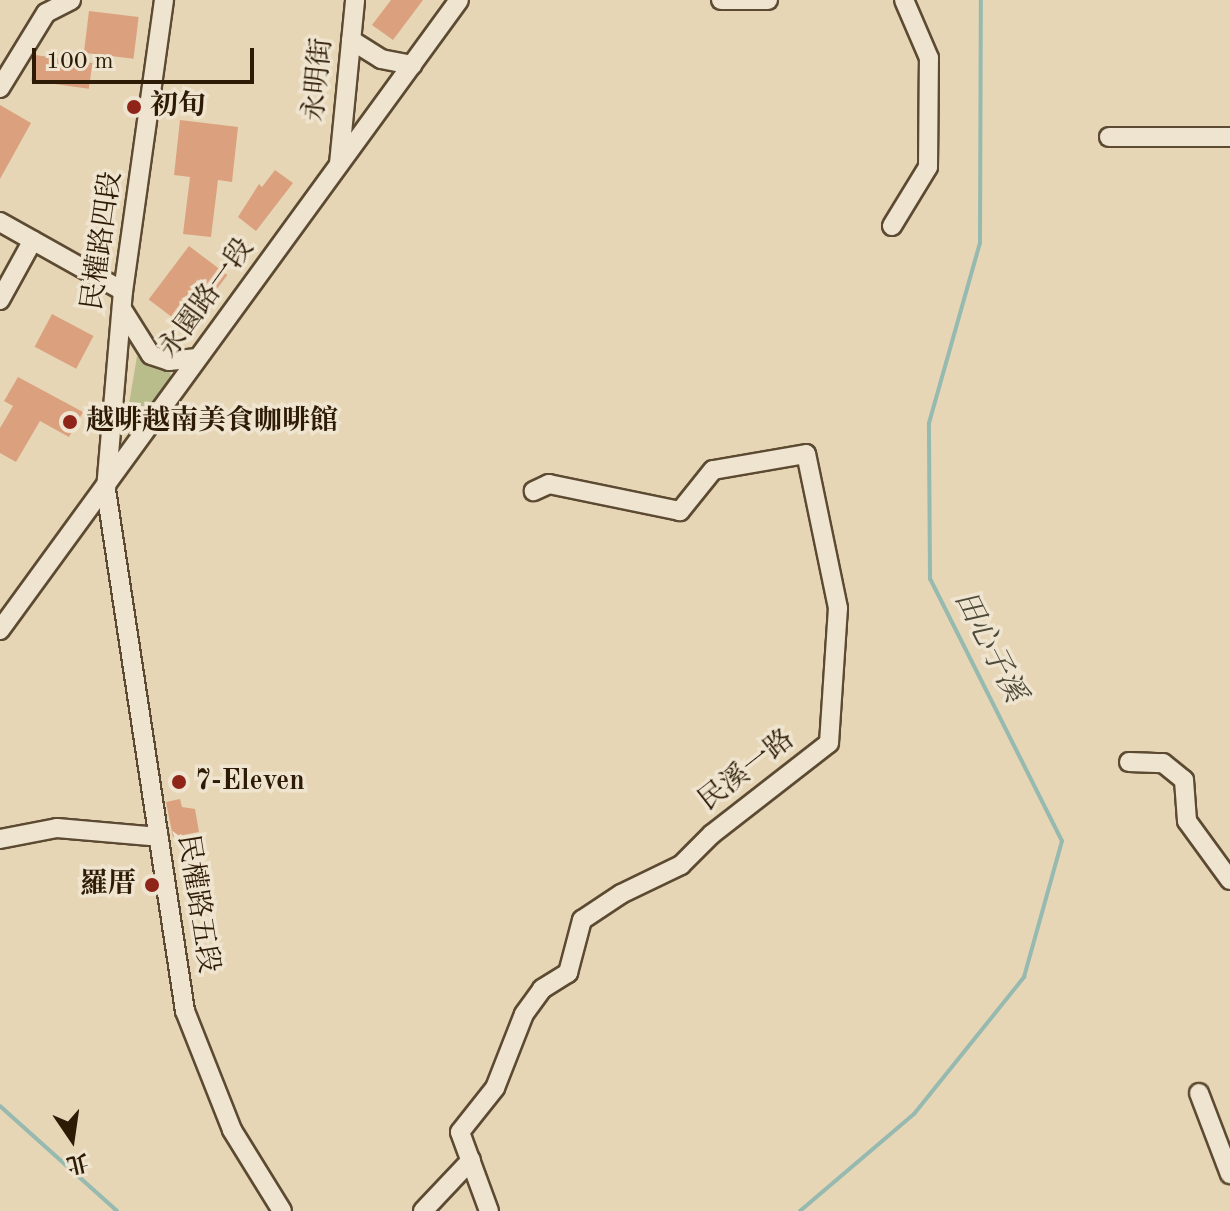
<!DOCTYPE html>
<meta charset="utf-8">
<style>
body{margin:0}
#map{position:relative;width:1230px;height:1211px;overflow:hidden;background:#e6d6b5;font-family:"Old Standard TT","Noto Serif TC",serif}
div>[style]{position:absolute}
.green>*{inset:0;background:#b8bd8b}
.stream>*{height:4px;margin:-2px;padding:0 2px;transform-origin:2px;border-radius:2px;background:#96b9b0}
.building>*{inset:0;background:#dba17e;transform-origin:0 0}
.roads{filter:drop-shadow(2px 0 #5c4a32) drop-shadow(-2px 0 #5c4a32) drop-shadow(0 2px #5c4a32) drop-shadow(0 -2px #5c4a32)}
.minor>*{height:18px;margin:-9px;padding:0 9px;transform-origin:9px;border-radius:9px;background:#efe4cf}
.dots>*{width:22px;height:22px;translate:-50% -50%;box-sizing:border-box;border:4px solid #efe4cf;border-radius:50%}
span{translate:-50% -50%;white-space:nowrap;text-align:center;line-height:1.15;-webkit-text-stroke:7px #efe4cf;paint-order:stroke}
.street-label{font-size:28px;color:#2e1b06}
.poi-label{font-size:28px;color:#2e1b06;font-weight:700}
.left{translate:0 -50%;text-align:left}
.right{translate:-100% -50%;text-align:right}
.water-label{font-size:30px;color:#4d4a39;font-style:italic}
.north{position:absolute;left:32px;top:1099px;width:80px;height:80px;-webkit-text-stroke:6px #efe4cf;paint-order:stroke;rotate:167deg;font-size:22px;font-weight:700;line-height:32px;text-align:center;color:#2e1b06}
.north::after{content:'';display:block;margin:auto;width:28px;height:36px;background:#2e1b06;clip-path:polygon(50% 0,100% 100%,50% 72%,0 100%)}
.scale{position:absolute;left:32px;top:48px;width:222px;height:36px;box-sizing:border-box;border:4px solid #2e1b06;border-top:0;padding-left:10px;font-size:24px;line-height:28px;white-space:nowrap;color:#2e1b06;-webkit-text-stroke:6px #efe4cf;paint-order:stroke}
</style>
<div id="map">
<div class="green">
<div style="clip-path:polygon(137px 356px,158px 368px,171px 367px,170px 381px,142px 417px,128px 410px)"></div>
</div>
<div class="stream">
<div style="left:0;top:1106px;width:157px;rotate:41.9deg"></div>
<div style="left:800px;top:1211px;width:150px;rotate:-40.4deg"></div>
<div style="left:914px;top:1114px;width:176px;rotate:-51.2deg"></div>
<div style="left:1024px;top:977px;width:141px;rotate:-74.4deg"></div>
<div style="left:1062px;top:841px;width:293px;rotate:-116.7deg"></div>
<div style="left:930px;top:579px;width:156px;rotate:-90.4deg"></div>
<div style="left:929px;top:423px;width:187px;rotate:-74.2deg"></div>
<div style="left:980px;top:243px;width:243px;rotate:-89.8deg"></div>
</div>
<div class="building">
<div style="clip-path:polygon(391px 0,423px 0,393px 40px,372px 25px)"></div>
<div style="left:89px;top:11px;width:50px;height:42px;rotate:7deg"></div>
<div style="left:35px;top:55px;width:58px;height:26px;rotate:8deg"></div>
<div style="clip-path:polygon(0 105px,31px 123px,0 179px)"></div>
<div style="clip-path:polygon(180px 120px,238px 127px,232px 182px,218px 180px,211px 237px,183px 234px,190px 177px,174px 175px)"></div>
<div style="clip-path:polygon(275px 170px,293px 183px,256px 231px,238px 217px,259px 184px,262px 187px)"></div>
<div style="left:189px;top:246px;width:48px;height:67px;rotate:37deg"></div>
<div style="left:52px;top:314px;width:47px;height:37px;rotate:28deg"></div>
<div style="clip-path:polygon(18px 377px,83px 412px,69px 437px,40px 421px,16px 462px,0 453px,0 428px,13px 406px,4px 401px)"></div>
<div style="clip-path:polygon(180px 799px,182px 807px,195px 809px,199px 832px,173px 837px,166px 802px)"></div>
</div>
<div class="roads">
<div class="minor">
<div style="left:164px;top:0;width:294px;rotate:98deg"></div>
<div style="left:123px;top:291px;width:200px;rotate:94.9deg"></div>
<div style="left:106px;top:490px;width:527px;rotate:81.38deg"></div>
<div style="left:185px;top:1011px;width:128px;rotate:68.4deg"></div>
<div style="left:232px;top:1130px;width:95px;rotate:58.3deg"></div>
<div style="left:721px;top:0;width:47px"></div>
<div style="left:351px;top:40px;width:36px;rotate:32deg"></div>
<div style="left:381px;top:59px;width:32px;rotate:11deg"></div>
<div style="left:0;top:88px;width:88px;rotate:-58.5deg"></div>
<div style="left:46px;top:13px;width:28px;rotate:-27deg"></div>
<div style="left:1109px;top:137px;width:121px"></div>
<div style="left:339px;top:164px;width:165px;rotate:-84.4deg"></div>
<div style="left:0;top:222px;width:141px;rotate:29.3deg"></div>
<div style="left:892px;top:226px;width:69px;rotate:-58.6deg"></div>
<div style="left:928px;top:167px;width:109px;rotate:-89.5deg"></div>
<div style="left:929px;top:58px;width:63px;rotate:-113.3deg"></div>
<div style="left:0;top:300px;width:68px;rotate:-61.2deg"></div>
<div style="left:122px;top:309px;width:54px;rotate:57.8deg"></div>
<div style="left:151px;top:355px;width:19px;rotate:18deg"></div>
<div style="left:169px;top:361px;width:28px;rotate:-6deg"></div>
<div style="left:0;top:630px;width:779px;rotate:-53.92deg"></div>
<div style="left:1129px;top:762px;width:34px;rotate:2deg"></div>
<div style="left:1163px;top:763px;width:27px;rotate:39deg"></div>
<div style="left:1184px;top:780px;width:41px;rotate:85.8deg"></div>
<div style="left:1187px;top:821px;width:73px;rotate:53.9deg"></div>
<div style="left:0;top:839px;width:58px;rotate:-10.9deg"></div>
<div style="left:57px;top:828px;width:102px;rotate:5deg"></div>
<div style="left:1199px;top:1093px;width:87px;rotate:69.1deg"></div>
<div style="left:423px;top:1211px;width:70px;rotate:-46.7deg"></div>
<div style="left:489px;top:1211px;width:84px;rotate:-110.2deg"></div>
<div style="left:460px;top:1132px;width:56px;rotate:-51.5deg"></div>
<div style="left:495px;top:1088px;width:79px;rotate:-68.6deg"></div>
<div style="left:524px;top:1014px;width:31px;rotate:-54deg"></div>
<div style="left:542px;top:989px;width:31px;rotate:-32deg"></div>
<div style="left:568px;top:973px;width:55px;rotate:-75.2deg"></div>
<div style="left:582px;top:920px;width:47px;rotate:-33.7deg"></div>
<div style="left:621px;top:894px;width:67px;rotate:-25.8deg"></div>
<div style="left:681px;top:865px;width:44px;rotate:-45deg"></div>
<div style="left:712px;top:834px;width:148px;rotate:-37.9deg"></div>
<div style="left:829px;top:743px;width:135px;rotate:-86.2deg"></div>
<div style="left:838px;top:608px;width:157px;rotate:-101.7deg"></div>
<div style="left:806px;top:454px;width:94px;rotate:170.2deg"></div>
<div style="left:713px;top:470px;width:53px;rotate:128.8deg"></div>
<div style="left:680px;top:511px;width:134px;rotate:-168.4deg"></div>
<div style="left:549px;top:484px;width:17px;rotate:155deg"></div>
</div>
</div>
<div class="dots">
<div style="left:134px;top:107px;background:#8f2418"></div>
<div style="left:70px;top:422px;background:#8f2418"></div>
<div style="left:179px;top:782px;background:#8f2418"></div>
<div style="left:152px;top:885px;background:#8f2418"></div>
</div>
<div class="street-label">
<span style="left:319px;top:80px;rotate:-84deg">永明街</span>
<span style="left:103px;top:241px;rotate:-82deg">民權路四段</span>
<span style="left:207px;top:299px;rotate:-54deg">永園路一段</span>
<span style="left:747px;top:771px;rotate:-38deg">民溪一路</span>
<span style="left:197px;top:904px;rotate:81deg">民權路五段</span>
</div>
<div class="poi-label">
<span class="left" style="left:150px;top:107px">初旬</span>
<span class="left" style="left:86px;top:422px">越啡越南美食咖啡館</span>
<span class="left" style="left:195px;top:782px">7-Eleven</span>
<span class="right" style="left:136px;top:885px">羅厝</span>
</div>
<div class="water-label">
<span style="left:989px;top:647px;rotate:63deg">田心子溪</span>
</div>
<div class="north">北</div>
<div class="scale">100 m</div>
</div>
